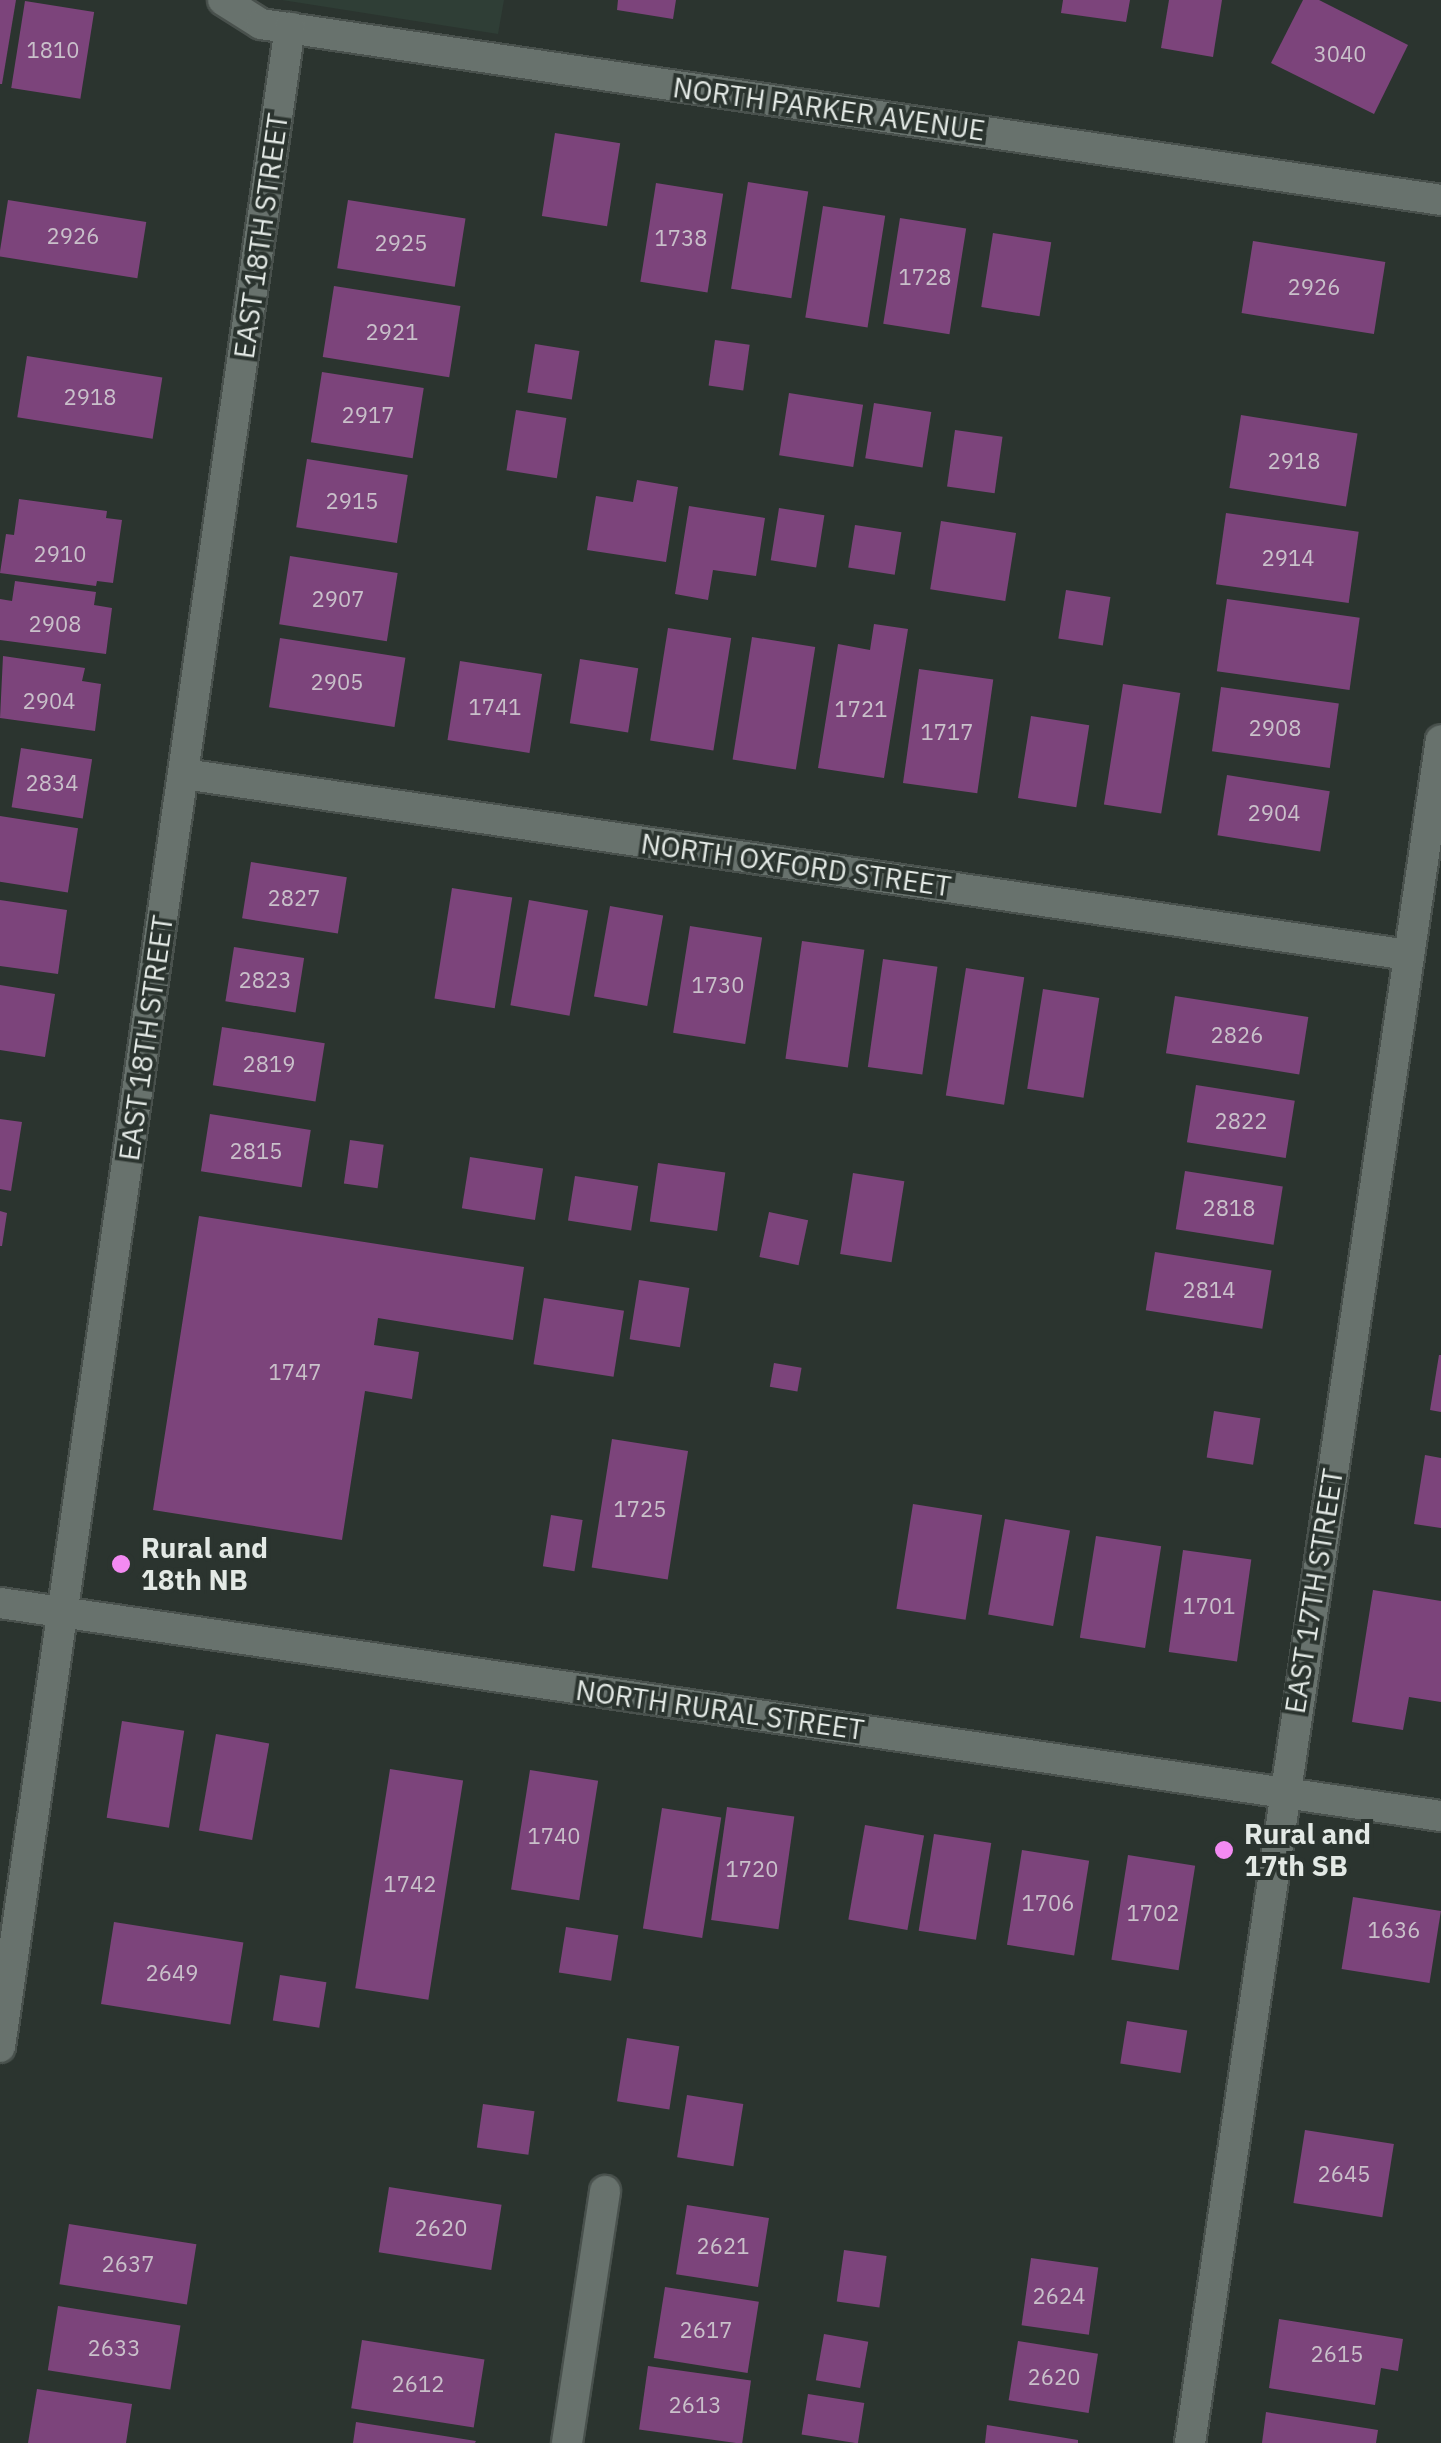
<!DOCTYPE html>
<style>
body{margin:0}
#map{position:relative;width:1441px;height:2443px;overflow:hidden;background:#2b342f;font-family:"IBM Plex Sans",sans-serif}
div>[style]{position:absolute}
.built>*{inset:0;background:#2f3e36}
.building>*{inset:0;background:#7c447b;transform-origin:0 0}
.roads{filter:drop-shadow(2px 0 #49514d) drop-shadow(-2px 0 #49514d) drop-shadow(0 2px #49514d) drop-shadow(0 -2px #49514d)}
.street>*{height:30px;margin:-15px;padding:0 15px;transform-origin:15px;border-radius:15px;background:#68726d}
.secondary>*{height:30px;margin:-15px;padding:0 15px;transform-origin:15px;border-radius:15px;background:#68726d}
.dots>*{width:28px;height:28px;translate:-50% -50%;box-sizing:border-box;border:5px solid #2b342f;border-radius:50%}
span{translate:-50% -50%;white-space:nowrap;text-align:center;line-height:1.15;-webkit-text-stroke:8px #2b342f;paint-order:stroke}
.number-label{font-size:22px;color:#c9c0ca}
.number-label span{-webkit-text-stroke-width:0}
.street-label{font-size:28px;color:#e3e9e5}
.poi-label{font-size:28px;color:#e3e9e5;font-weight:700}
.left{translate:0 -50%;text-align:left}
</style>
<div id="map">
<div class="built">
<div style="clip-path:polygon(282px 0,504px 0,498px 34px)"></div>
</div>
<div class="building">
<div style="clip-path:polygon(0 0,16px 0,2px 84px,0 84px)"></div>
<div style="clip-path:polygon(618px 0,676px 0,673px 19px,617px 10px)"></div>
<div style="clip-path:polygon(1063px 0,1130px 0,1126px 22px,1061px 13px)"></div>
<div style="clip-path:polygon(1169px 0,1222px 0,1213px 57px,1161px 48px)"></div>
<div style="clip-path:polygon(1303px 0,1319px 0,1408px 45px,1374px 114px,1271px 63px)"></div>
<div style="left:25px;top:1px;width:70px;height:88px;rotate:9deg"></div>
<div style="left:555px;top:133px;width:66px;height:84px;rotate:9deg"></div>
<div style="left:748px;top:182px;width:61px;height:108px;rotate:9deg"></div>
<div style="left:656px;top:183px;width:68px;height:100px;rotate:9deg"></div>
<div style="left:8px;top:200px;width:140px;height:57px;rotate:9deg"></div>
<div style="left:348px;top:200px;width:119px;height:69px;rotate:9deg"></div>
<div style="left:823px;top:206px;width:63px;height:113px;rotate:9deg"></div>
<div style="left:900px;top:218px;width:67px;height:107px;rotate:9deg"></div>
<div style="left:993px;top:233px;width:59px;height:75px;rotate:9deg"></div>
<div style="left:1253px;top:241px;width:134px;height:73px;rotate:9deg"></div>
<div style="left:334px;top:286px;width:128px;height:72px;rotate:9deg"></div>
<div style="left:715px;top:340px;width:35px;height:46px;rotate:8deg"></div>
<div style="left:535px;top:344px;width:45px;height:49px;rotate:9deg"></div>
<div style="left:27px;top:356px;width:137px;height:62px;rotate:9deg"></div>
<div style="left:322px;top:372px;width:103px;height:71px;rotate:9deg"></div>
<div style="left:789px;top:393px;width:75px;height:63px;rotate:9deg"></div>
<div style="left:874px;top:403px;width:58px;height:56px;rotate:9deg"></div>
<div style="left:516px;top:410px;width:51px;height:61px;rotate:9deg"></div>
<div style="left:1241px;top:415px;width:118px;height:74px;rotate:9deg"></div>
<div style="left:955px;top:430px;width:48px;height:57px;rotate:8deg"></div>
<div style="left:307px;top:459px;width:102px;height:69px;rotate:9deg"></div>
<div style="clip-path:polygon(637px 480px,678px 487px,666px 562px,587px 550px,596px 496px,633px 502px)"></div>
<div style="clip-path:polygon(19px 499px,107px 511px,106px 518px,122px 520px,113px 583px,97px 581px,96px 586px,0 573px,6px 534px,14px 535px)"></div>
<div style="clip-path:polygon(689px 506px,765px 518px,756px 576px,713px 570px,708px 600px,675px 594px)"></div>
<div style="left:779px;top:508px;width:46px;height:53px;rotate:9deg"></div>
<div style="left:1226px;top:513px;width:134px;height:72px;rotate:8deg"></div>
<div style="left:941px;top:521px;width:76px;height:69px;rotate:9deg"></div>
<div style="left:855px;top:525px;width:47px;height:43px;rotate:9deg"></div>
<div style="left:290px;top:556px;width:109px;height:69px;rotate:9deg"></div>
<div style="clip-path:polygon(15px 581px,96px 592px,94px 605px,112px 608px,106px 654px,0 640px,0 599px,12px 601px)"></div>
<div style="left:1066px;top:590px;width:45px;height:49px;rotate:9deg"></div>
<div style="left:1227px;top:599px;width:134px;height:73px;rotate:8deg"></div>
<div style="clip-path:polygon(874px 624px,908px 629px,884px 778px,818px 768px,838px 644px,870px 650px)"></div>
<div style="left:668px;top:628px;width:64px;height:114px;rotate:9deg"></div>
<div style="left:752px;top:637px;width:64px;height:124px;rotate:9deg"></div>
<div style="left:280px;top:638px;width:127px;height:70px;rotate:9deg"></div>
<div style="clip-path:polygon(3px 656px,85px 668px,82px 681px,101px 684px,95px 731px,0 718px)"></div>
<div style="left:580px;top:659px;width:59px;height:65px;rotate:9deg"></div>
<div style="left:460px;top:661px;width:83px;height:80px;rotate:9deg"></div>
<div style="left:919px;top:669px;width:75px;height:115px;rotate:8deg"></div>
<div style="left:1123px;top:684px;width:58px;height:122px;rotate:9deg"></div>
<div style="left:1221px;top:687px;width:119px;height:65px;rotate:8deg"></div>
<div style="left:1031px;top:716px;width:59px;height:83px;rotate:9deg"></div>
<div style="left:21px;top:748px;width:72px;height:60px;rotate:9deg"></div>
<div style="left:1227px;top:775px;width:104px;height:61px;rotate:9deg"></div>
<div style="left:0;top:816px;width:79px;height:65px;rotate:9deg"></div>
<div style="left:251px;top:862px;width:97px;height:57px;rotate:9deg"></div>
<div style="left:452px;top:888px;width:61px;height:112px;rotate:9deg"></div>
<div style="clip-path:polygon(0 900px,67px 910px,58px 974px,0 966px)"></div>
<div style="left:529px;top:900px;width:60px;height:107px;rotate:10deg"></div>
<div style="left:610px;top:906px;width:54px;height:92px;rotate:10deg"></div>
<div style="left:690px;top:926px;width:73px;height:108px;rotate:9deg"></div>
<div style="left:802px;top:941px;width:63px;height:119px;rotate:8deg"></div>
<div style="left:234px;top:947px;width:71px;height:55px;rotate:9deg"></div>
<div style="left:883px;top:959px;width:55px;height:109px;rotate:8deg"></div>
<div style="left:966px;top:968px;width:59px;height:129px;rotate:9deg"></div>
<div style="clip-path:polygon(0 985px,55px 994px,45px 1057px,0 1050px)"></div>
<div style="left:1043px;top:989px;width:57px;height:101px;rotate:9deg"></div>
<div style="left:1175px;top:996px;width:135px;height:58px;rotate:9deg"></div>
<div style="left:222px;top:1027px;width:104px;height:59px;rotate:9deg"></div>
<div style="left:1196px;top:1085px;width:100px;height:58px;rotate:9deg"></div>
<div style="left:210px;top:1114px;width:102px;height:58px;rotate:9deg"></div>
<div style="clip-path:polygon(0 1119px,22px 1122px,11px 1191px,0 1189px)"></div>
<div style="left:350px;top:1140px;width:34px;height:44px;rotate:8deg"></div>
<div style="left:470px;top:1157px;width:74px;height:52px;rotate:9deg"></div>
<div style="left:658px;top:1163px;width:68px;height:59px;rotate:8deg"></div>
<div style="left:1185px;top:1171px;width:99px;height:59px;rotate:9deg"></div>
<div style="left:853px;top:1173px;width:52px;height:82px;rotate:9deg"></div>
<div style="left:575px;top:1176px;width:64px;height:45px;rotate:9deg"></div>
<div style="clip-path:polygon(0 1211px,7px 1213px,2px 1246px,0 1246px)"></div>
<div style="left:769px;top:1212px;width:40px;height:46px;rotate:12deg"></div>
<div style="clip-path:polygon(199px 1216px,524px 1267px,513px 1340px,378px 1318px,374px 1345px,419px 1352px,412px 1399px,365px 1391px,342px 1540px,153px 1510px)"></div>
<div style="left:1155px;top:1252px;width:118px;height:59px;rotate:9deg"></div>
<div style="left:639px;top:1280px;width:51px;height:60px;rotate:9deg"></div>
<div style="left:544px;top:1298px;width:81px;height:67px;rotate:9deg"></div>
<div style="clip-path:polygon(1439px 1355px,1441px 1355px,1441px 1412px,1430px 1410px)"></div>
<div style="left:774px;top:1363px;width:28px;height:24px;rotate:10deg"></div>
<div style="left:1214px;top:1411px;width:47px;height:47px;rotate:9deg"></div>
<div style="left:612px;top:1439px;width:77px;height:130px;rotate:9deg"></div>
<div style="clip-path:polygon(1425px 1455px,1441px 1458px,1441px 1528px,1414px 1524px)"></div>
<div style="left:913px;top:1504px;width:70px;height:106px;rotate:9deg"></div>
<div style="left:551px;top:1515px;width:32px;height:52px;rotate:9deg"></div>
<div style="left:1005px;top:1519px;width:66px;height:97px;rotate:10deg"></div>
<div style="left:1096px;top:1536px;width:66px;height:103px;rotate:9deg"></div>
<div style="left:1183px;top:1550px;width:69px;height:103px;rotate:8deg"></div>
<div style="clip-path:polygon(1373px 1590px,1441px 1601px,1441px 1702px,1409px 1697px,1403px 1730px,1352px 1722px)"></div>
<div style="left:122px;top:1721px;width:63px;height:98px;rotate:9deg"></div>
<div style="left:216px;top:1734px;width:54px;height:98px;rotate:10deg"></div>
<div style="left:390px;top:1769px;width:74px;height:222px;rotate:9deg"></div>
<div style="left:530px;top:1770px;width:69px;height:121px;rotate:9deg"></div>
<div style="left:727px;top:1807px;width:68px;height:114px;rotate:8deg"></div>
<div style="left:662px;top:1808px;width:60px;height:122px;rotate:9deg"></div>
<div style="left:865px;top:1825px;width:60px;height:96px;rotate:10deg"></div>
<div style="left:934px;top:1834px;width:58px;height:98px;rotate:9deg"></div>
<div style="left:1022px;top:1850px;width:68px;height:96px;rotate:9deg"></div>
<div style="left:1128px;top:1855px;width:68px;height:106px;rotate:9deg"></div>
<div style="left:1353px;top:1897px;width:89px;height:73px;rotate:9deg"></div>
<div style="left:114px;top:1922px;width:131px;height:83px;rotate:9deg"></div>
<div style="left:566px;top:1927px;width:53px;height:46px;rotate:9deg"></div>
<div style="left:280px;top:1975px;width:47px;height:46px;rotate:9deg"></div>
<div style="left:1127px;top:2021px;width:61px;height:43px;rotate:9deg"></div>
<div style="left:627px;top:2038px;width:53px;height:64px;rotate:9deg"></div>
<div style="left:687px;top:2095px;width:57px;height:63px;rotate:9deg"></div>
<div style="left:483px;top:2104px;width:52px;height:44px;rotate:8deg"></div>
<div style="left:1305px;top:2130px;width:90px;height:74px;rotate:9deg"></div>
<div style="left:389px;top:2187px;width:114px;height:66px;rotate:9deg"></div>
<div style="left:687px;top:2205px;width:83px;height:70px;rotate:9deg"></div>
<div style="left:69px;top:2224px;width:129px;height:61px;rotate:9deg"></div>
<div style="left:844px;top:2250px;width:43px;height:52px;rotate:8deg"></div>
<div style="left:1031px;top:2258px;width:68px;height:68px;rotate:8deg"></div>
<div style="left:665px;top:2287px;width:95px;height:72px;rotate:9deg"></div>
<div style="left:58px;top:2306px;width:124px;height:65px;rotate:9deg"></div>
<div style="clip-path:polygon(1279px 2319px,1403px 2339px,1398px 2371px,1381px 2368px,1375px 2405px,1269px 2388px)"></div>
<div style="left:824px;top:2334px;width:45px;height:47px;rotate:10deg"></div>
<div style="left:362px;top:2340px;width:124px;height:69px;rotate:9deg"></div>
<div style="left:1018px;top:2341px;width:81px;height:60px;rotate:9deg"></div>
<div style="left:648px;top:2366px;width:104px;height:64px;rotate:8deg"></div>
<div style="clip-path:polygon(37px 2389px,132px 2404px,126px 2443px,28px 2443px)"></div>
<div style="left:808px;top:2394px;width:57px;height:41px;rotate:9deg"></div>
<div style="clip-path:polygon(1266px 2412px,1378px 2430px,1376px 2443px,1262px 2443px)"></div>
<div style="clip-path:polygon(356px 2422px,476px 2441px,475px 2443px,353px 2443px)"></div>
<div style="clip-path:polygon(987px 2425px,1078px 2440px,1078px 2443px,985px 2443px)"></div>
</div>
<div class="roads">
<div class="street">
<div style="left:223px;top:0;width:45px;rotate:32.3deg"></div>
<div style="left:261px;top:24px;width:1193px;rotate:8.48deg"></div>
<div style="left:184px;top:774px;width:1237px;rotate:8.41deg"></div>
<div style="left:0;top:2047px;width:2040px;rotate:-81.83deg"></div>
<div style="left:567px;top:2443px;width:255px;rotate:-81.4deg"></div>
<div style="left:1190px;top:2443px;width:1721px;rotate:-81.62deg"></div>
</div>
<div class="secondary">
<div style="left:0;top:1603px;width:1457px;rotate:8.41deg"></div>
</div>
</div>
<div class="dots">
<div style="left:121px;top:1564px;background:#f38af2"></div>
<div style="left:1224px;top:1850px;background:#f38af2"></div>
</div>
<div class="number-label">
<span style="left:53px;top:50px">1810</span>
<span style="left:1340px;top:54px">3040</span>
<span style="left:73px;top:236px">2926</span>
<span style="left:681px;top:238px">1738</span>
<span style="left:401px;top:243px">2925</span>
<span style="left:925px;top:277px">1728</span>
<span style="left:1314px;top:287px">2926</span>
<span style="left:392px;top:332px">2921</span>
<span style="left:90px;top:397px">2918</span>
<span style="left:368px;top:415px">2917</span>
<span style="left:1294px;top:461px">2918</span>
<span style="left:352px;top:501px">2915</span>
<span style="left:60px;top:554px">2910</span>
<span style="left:1288px;top:558px">2914</span>
<span style="left:338px;top:599px">2907</span>
<span style="left:55px;top:624px">2908</span>
<span style="left:337px;top:682px">2905</span>
<span style="left:49px;top:701px">2904</span>
<span style="left:495px;top:707px">1741</span>
<span style="left:861px;top:709px">1721</span>
<span style="left:1275px;top:728px">2908</span>
<span style="left:947px;top:732px">1717</span>
<span style="left:52px;top:783px">2834</span>
<span style="left:1274px;top:813px">2904</span>
<span style="left:294px;top:898px">2827</span>
<span style="left:265px;top:980px">2823</span>
<span style="left:718px;top:985px">1730</span>
<span style="left:1237px;top:1035px">2826</span>
<span style="left:269px;top:1064px">2819</span>
<span style="left:1241px;top:1121px">2822</span>
<span style="left:256px;top:1151px">2815</span>
<span style="left:1229px;top:1208px">2818</span>
<span style="left:1209px;top:1290px">2814</span>
<span style="left:295px;top:1372px">1747</span>
<span style="left:640px;top:1509px">1725</span>
<span style="left:1209px;top:1606px">1701</span>
<span style="left:554px;top:1836px">1740</span>
<span style="left:752px;top:1869px">1720</span>
<span style="left:410px;top:1884px">1742</span>
<span style="left:1048px;top:1903px">1706</span>
<span style="left:1153px;top:1913px">1702</span>
<span style="left:1394px;top:1930px">1636</span>
<span style="left:172px;top:1973px">2649</span>
<span style="left:1344px;top:2174px">2645</span>
<span style="left:441px;top:2228px">2620</span>
<span style="left:723px;top:2246px">2621</span>
<span style="left:128px;top:2264px">2637</span>
<span style="left:1059px;top:2296px">2624</span>
<span style="left:706px;top:2330px">2617</span>
<span style="left:114px;top:2348px">2633</span>
<span style="left:1337px;top:2354px">2615</span>
<span style="left:1054px;top:2377px">2620</span>
<span style="left:418px;top:2384px">2612</span>
<span style="left:695px;top:2405px">2613</span>
</div>
<div class="street-label">
<span style="left:829px;top:109px;rotate:8deg">NORTH PARKER AVENUE</span>
<span style="left:261px;top:236px;rotate:-82deg">EAST 18TH STREET</span>
<span style="left:796px;top:865px;rotate:8deg">NORTH OXFORD STREET</span>
<span style="left:146px;top:1038px;rotate:-82deg">EAST 18TH STREET</span>
<span style="left:1314px;top:1591px;rotate:-81deg">EAST 17TH STREET</span>
<span style="left:720px;top:1710px;rotate:8deg">NORTH RURAL STREET</span>
</div>
<div class="poi-label">
<span class="left" style="left:141px;top:1564px">Rural and<br>18th NB</span>
<span class="left" style="left:1244px;top:1850px">Rural and<br>17th SB</span>
</div>
</div>
